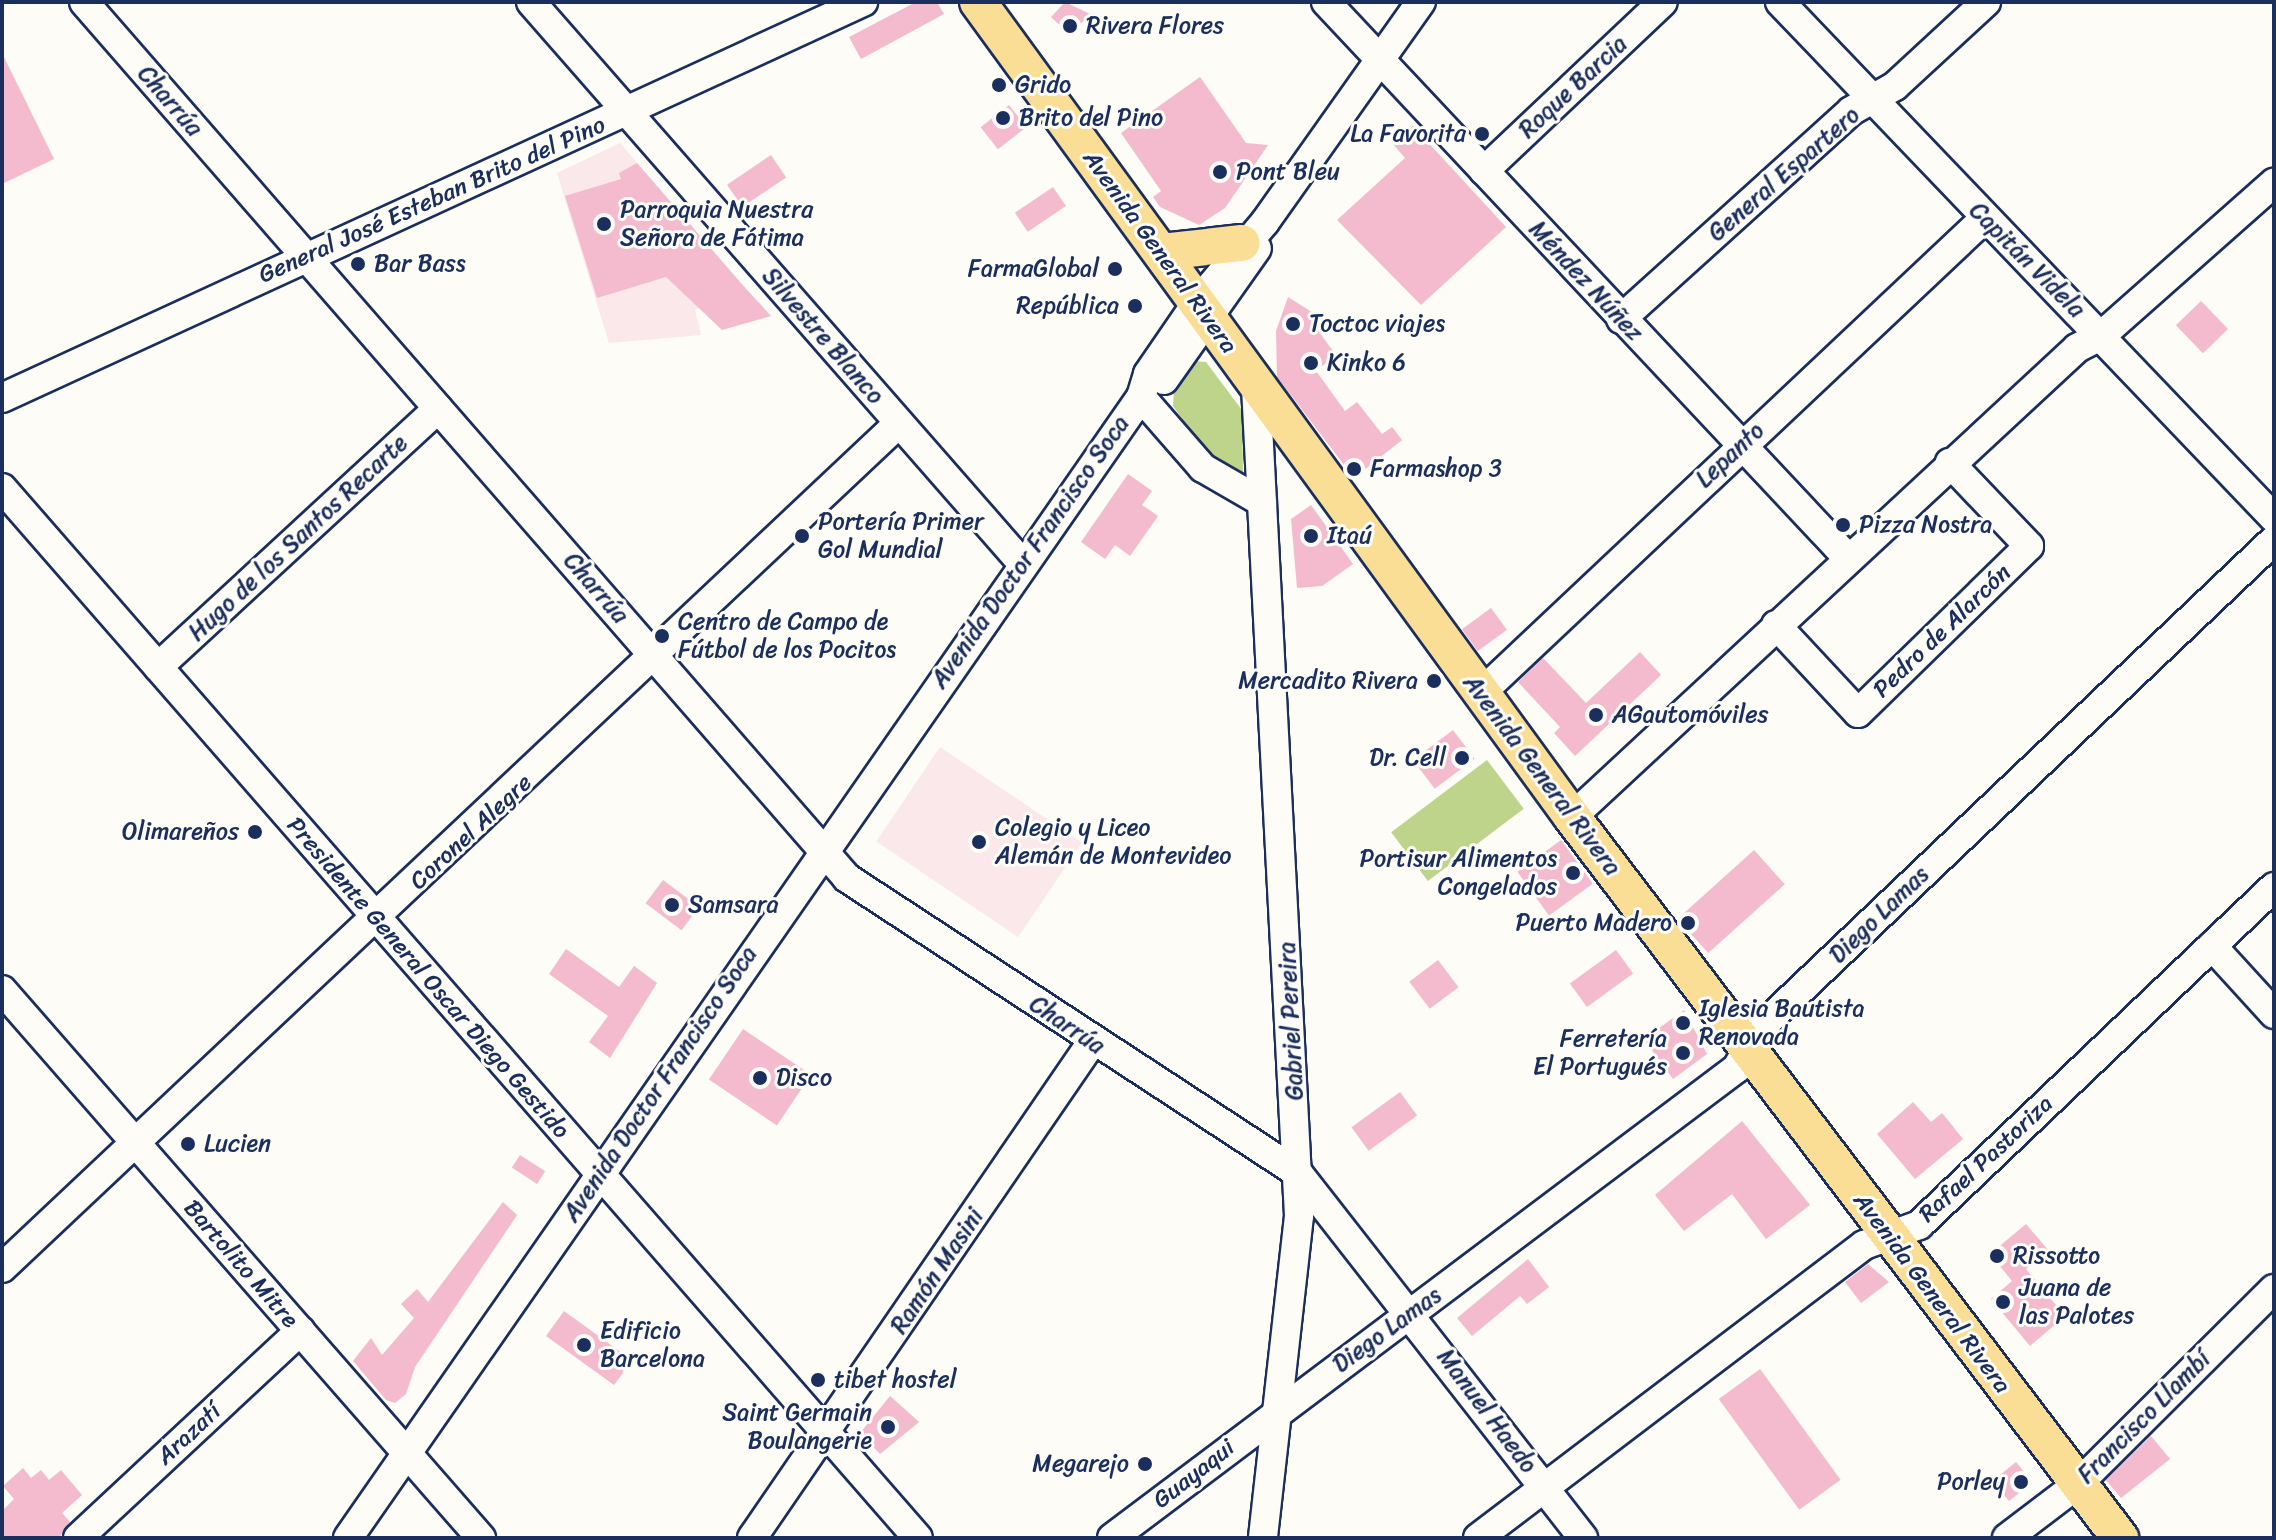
<!DOCTYPE html>
<meta charset="utf-8">
<style>
body{margin:0}
#map{position:relative;width:2276px;height:1540px;overflow:hidden;background:#fdfcf7;font-family:Sriracha,sans-serif}
div>[style]{position:absolute}
.built>*{inset:0;background:#fae8eb;transform-origin:0 0}
.green>*{inset:0;background:#bdd48a;transform-origin:0 0}
.building>*{inset:0;background:#f4bbcf;transform-origin:0 0}
.roads{filter:drop-shadow(2px 0 #1b2f5e) drop-shadow(-2px 0 #1b2f5e) drop-shadow(0 2px #1b2f5e) drop-shadow(0 -2px #1b2f5e)}
.minor>*{height:28px;margin:-14px;padding:0 14px;transform-origin:14px;border-radius:14px;background:#fdfcf7}
.major>*{height:36px;margin:-18px;padding:0 18px;transform-origin:18px;border-radius:18px;background:#fbde96}
.dots>*{width:22px;height:22px;translate:-50% -50%;box-sizing:border-box;border:4px solid #fdfcf7;border-radius:50%}
span{translate:-50% -50%;white-space:nowrap;text-align:center;line-height:1.15;-webkit-text-stroke:6px #fdfcf7;paint-order:stroke}
.poi-label{font-size:24px;color:#1b2f5e}
.left{translate:0 -50%;text-align:left}
.right{translate:-100% -50%;text-align:right}
.street-label{font-size:24px;color:#1b2f5e}
.frame{position:absolute;inset:0;border:4px solid #1b2f5e;pointer-events:none}
</style>
<div id="map">
<div class="built">
<div style="clip-path:polygon(620px 143px,739px 281px,695px 310px,701px 335px,609px 343px,557px 173px)"></div>
<div style="left:940px;top:747px;width:171px;height:114px;rotate:34deg"></div>
</div>
<div class="green">
<div style="clip-path:polygon(1194px 361px,1206px 362px,1242px 410px,1243px 475px,1215px 465px,1173px 406px,1174px 391px)"></div>
<div style="left:1487px;top:760px;width:61px;height:120px;rotate:53deg"></div>
</div>
<div class="building">
<div style="clip-path:polygon(916px 2px,937px 2px,944px 14px,861px 59px,849px 37px)"></div>
<div style="clip-path:polygon(1065px 2px,1090px 14px,1070px 35px,1051px 17px)"></div>
<div style="clip-path:polygon(2px 53px,54px 159px,2px 184px)"></div>
<div style="clip-path:polygon(1200px 77px,1246px 143px,1268px 145px,1225px 208px,1199px 225px,1160px 207px,1153px 197px,1161px 191px,1121px 133px)"></div>
<div style="left:1009px;top:105px;width:28px;height:36px;rotate:52deg"></div>
<div style="clip-path:polygon(1413px 126px,1506px 227px,1421px 305px,1337px 220px,1405px 158px,1393px 144px)"></div>
<div style="left:771px;top:155px;width:27px;height:53px;rotate:56deg"></div>
<div style="clip-path:polygon(637px 163px,739px 281px,771px 316px,722px 330px,666px 277px,597px 298px,565px 196px,621px 179px,619px 173px)"></div>
<div style="left:1053px;top:187px;width:23px;height:46px;rotate:56deg"></div>
<div style="clip-path:polygon(1288px 297px,1318px 316px,1311px 321px,1336px 355px,1316px 371px,1345px 411px,1357px 402px,1382px 434px,1392px 427px,1402px 440px,1354px 478px,1277px 377px,1276px 331px)"></div>
<div style="left:2201px;top:301px;width:39px;height:35px;rotate:46deg"></div>
<div style="clip-path:polygon(1128px 474px,1152px 491px,1142px 505px,1158px 516px,1130px 556px,1115px 545px,1105px 559px,1081px 542px)"></div>
<div style="clip-path:polygon(1311px 505px,1353px 564px,1322px 586px,1297px 588px,1291px 519px)"></div>
<div style="left:1491px;top:608px;width:27px;height:36px;rotate:54deg"></div>
<div style="clip-path:polygon(1640px 652px,1661px 675px,1575px 756px,1554px 733px,1560px 727px,1518px 682px,1543px 658px,1586px 703px)"></div>
<div style="left:1453px;top:730px;width:36px;height:50px;rotate:53deg"></div>
<div style="left:1561px;top:840px;width:54px;height:54px;rotate:54deg"></div>
<div style="left:1754px;top:850px;width:46px;height:103px;rotate:48deg"></div>
<div style="left:663px;top:880px;width:45px;height:29px;rotate:37deg"></div>
<div style="clip-path:polygon(566px 949px,619px 987px,634px 966px,657px 983px,610px 1058px,589px 1042px,608px 1016px,549px 974px)"></div>
<div style="left:1616px;top:950px;width:29px;height:57px;rotate:54deg"></div>
<div style="left:1438px;top:960px;width:34px;height:36px;rotate:53deg"></div>
<div style="clip-path:polygon(1684px 1010px,1707px 1054px,1673px 1079px,1644px 1039px)"></div>
<div style="left:743px;top:1029px;width:82px;height:61px;rotate:34deg"></div>
<div style="left:1400px;top:1092px;width:29px;height:60px;rotate:54deg"></div>
<div style="clip-path:polygon(1913px 1102px,1931px 1122px,1942px 1113px,1963px 1139px,1915px 1179px,1877px 1134px)"></div>
<div style="clip-path:polygon(1742px 1121px,1810px 1205px,1766px 1239px,1732px 1194px,1684px 1231px,1655px 1195px)"></div>
<div style="left:520px;top:1155px;width:30px;height:15px;rotate:33deg"></div>
<div style="clip-path:polygon(503px 1202px,517px 1215px,415px 1367px,406px 1394px,395px 1403px,386px 1400px,353px 1361px,371px 1338px,382px 1355px,414px 1318px,401px 1304px,417px 1289px,428px 1302px)"></div>
<div style="clip-path:polygon(2026px 1224px,2049px 1251px,2026px 1269px,2065px 1316px,2030px 1346px,1991px 1299px,2012px 1281px,1990px 1254px)"></div>
<div style="clip-path:polygon(1528px 1259px,1549px 1287px,1527px 1304px,1520px 1296px,1472px 1336px,1457px 1318px)"></div>
<div style="clip-path:polygon(1868px 1264px,1889px 1282px,1861px 1303px,1845px 1282px)"></div>
<div style="clip-path:polygon(564px 1311px,622px 1353px,623px 1373px,614px 1385px,546px 1336px)"></div>
<div style="left:1760px;top:1369px;width:137px;height:51px;rotate:54deg"></div>
<div style="clip-path:polygon(890px 1396px,919px 1422px,880px 1454px,860px 1433px)"></div>
<div style="clip-path:polygon(2151px 1436px,2170px 1459px,2121px 1498px,2106px 1480px)"></div>
<div style="left:2016px;top:1462px;width:26px;height:30px;rotate:51deg"></div>
<div style="clip-path:polygon(23px 1468px,31px 1478px,41px 1470px,49px 1480px,61px 1470px,82px 1495px,62px 1513px,70px 1522px,59px 1538px,2px 1538px,2px 1511px,14px 1499px,3px 1486px)"></div>
</div>
<div class="roads">
<div class="minor">
<div style="left:84px;top:2px;width:1162px;rotate:48.94deg"></div>
<div style="left:847px;top:878px;width:539px;rotate:33.19deg"></div>
<div style="left:1298px;top:1173px;width:463px;rotate:52deg"></div>
<div style="left:531px;top:2px;width:744px;rotate:48.81deg"></div>
<div style="left:1326px;top:2px;width:763px;rotate:46.81deg"></div>
<div style="left:1780px;top:2px;width:714px;rotate:46.25deg"></div>
<div style="left:1484px;top:171px;width:246px;rotate:-43.4deg"></div>
<div style="left:1621px;top:319px;width:310px;rotate:-42.1deg"></div>
<div style="left:1851px;top:111px;width:51px;rotate:-29.6deg"></div>
<div style="left:1895px;top:86px;width:124px;rotate:-42.7deg"></div>
<div style="left:1164px;top:380px;width:161px;rotate:-54.8deg"></div>
<div style="left:1256px;top:387px;width:830px;rotate:87.03deg"></div>
<div style="left:1299px;top:1216px;width:324px;rotate:96.4deg"></div>
<div style="left:1141px;top:397px;width:94px;rotate:48.9deg"></div>
<div style="left:1203px;top:468px;width:68px;rotate:30deg"></div>
<div style="left:2px;top:398px;width:948px;rotate:-24.7deg"></div>
<div style="left:2px;top:488px;width:1393px;rotate:48.9deg"></div>
<div style="left:1776px;top:625px;width:120px;rotate:47deg"></div>
<div style="left:1858px;top:713px;width:239px;rotate:-44.3deg"></div>
<div style="left:2029px;top:546px;width:115px;rotate:-133.6deg"></div>
<div style="left:158px;top:667px;width:381px;rotate:-42.7deg"></div>
<div style="left:1481px;top:693px;width:691px;rotate:-43.3deg"></div>
<div style="left:1572px;top:817px;width:689px;rotate:-42.88deg"></div>
<div style="left:2077px;top:348px;width:28px;rotate:-27deg"></div>
<div style="left:2102px;top:335px;width:230px;rotate:-41.5deg"></div>
<div style="left:2212px;top:946px;width:92px;rotate:47.6deg"></div>
<div style="left:2px;top:990px;width:728px;rotate:48.84deg"></div>
<div style="left:2px;top:1268px;width:1232px;rotate:-43.29deg"></div>
<div style="left:78px;top:1538px;width:304px;rotate:-43deg"></div>
<div style="left:348px;top:1538px;width:1390px;rotate:-55.2deg"></div>
<div style="left:1141px;top:397px;width:24px;rotate:-73deg"></div>
<div style="left:1148px;top:374px;width:88px;rotate:-55.6deg"></div>
<div style="left:1198px;top:301px;width:104px;rotate:-49.7deg"></div>
<div style="left:1265px;top:222px;width:270px;rotate:-54.7deg"></div>
<div style="left:752px;top:1538px;width:601px;rotate:-55.57deg"></div>
<div style="left:1112px;top:1538px;width:782px;rotate:-36.94deg"></div>
<div style="left:1737px;top:1068px;width:42px;rotate:-61.6deg"></div>
<div style="left:1757px;top:1031px;width:713px;rotate:-43.52deg"></div>
<div style="left:1478px;top:1538px;width:485px;rotate:-37.2deg"></div>
<div style="left:1864px;top:1245px;width:59px;rotate:-20deg"></div>
<div style="left:1919px;top:1225px;width:490px;rotate:-43.6deg"></div>
<div style="left:2007px;top:1538px;width:89px;rotate:-37.3deg"></div>
<div style="left:2078px;top:1484px;width:276px;rotate:-44.9deg"></div>
</div>
<div class="major">
<div style="left:978px;top:2px;width:1008px;rotate:53.91deg"></div>
<div style="left:1572px;top:817px;width:906px;rotate:52.76deg"></div>
<div style="left:1162px;top:252px;width:80px;rotate:-6.5deg"></div>
</div>
</div>
<div class="dots">
<div style="left:1070px;top:26px;background:#1b2f5e"></div>
<div style="left:999px;top:85px;background:#1b2f5e"></div>
<div style="left:1003px;top:118px;background:#1b2f5e"></div>
<div style="left:1482px;top:134px;background:#1b2f5e"></div>
<div style="left:1220px;top:172px;background:#1b2f5e"></div>
<div style="left:604px;top:224px;background:#1b2f5e"></div>
<div style="left:358px;top:264px;background:#1b2f5e"></div>
<div style="left:1115px;top:269px;background:#1b2f5e"></div>
<div style="left:1135px;top:306px;background:#1b2f5e"></div>
<div style="left:1293px;top:324px;background:#1b2f5e"></div>
<div style="left:1311px;top:363px;background:#1b2f5e"></div>
<div style="left:1354px;top:469px;background:#1b2f5e"></div>
<div style="left:1843px;top:525px;background:#1b2f5e"></div>
<div style="left:802px;top:536px;background:#1b2f5e"></div>
<div style="left:1311px;top:536px;background:#1b2f5e"></div>
<div style="left:662px;top:636px;background:#1b2f5e"></div>
<div style="left:1434px;top:681px;background:#1b2f5e"></div>
<div style="left:1596px;top:715px;background:#1b2f5e"></div>
<div style="left:1462px;top:758px;background:#1b2f5e"></div>
<div style="left:255px;top:832px;background:#1b2f5e"></div>
<div style="left:979px;top:842px;background:#1b2f5e"></div>
<div style="left:1573px;top:873px;background:#1b2f5e"></div>
<div style="left:672px;top:905px;background:#1b2f5e"></div>
<div style="left:1688px;top:923px;background:#1b2f5e"></div>
<div style="left:1683px;top:1023px;background:#1b2f5e"></div>
<div style="left:1683px;top:1053px;background:#1b2f5e"></div>
<div style="left:760px;top:1078px;background:#1b2f5e"></div>
<div style="left:188px;top:1144px;background:#1b2f5e"></div>
<div style="left:1997px;top:1256px;background:#1b2f5e"></div>
<div style="left:2003px;top:1302px;background:#1b2f5e"></div>
<div style="left:584px;top:1345px;background:#1b2f5e"></div>
<div style="left:818px;top:1380px;background:#1b2f5e"></div>
<div style="left:888px;top:1427px;background:#1b2f5e"></div>
<div style="left:1145px;top:1464px;background:#1b2f5e"></div>
<div style="left:2021px;top:1482px;background:#1b2f5e"></div>
</div>
<div class="poi-label">
<span class="left" style="left:1086px;top:26px">Rivera Flores</span>
<span class="left" style="left:1015px;top:85px">Grido</span>
<span class="left" style="left:1019px;top:118px">Brito del Pino</span>
<span class="right" style="left:1466px;top:134px">La Favorita</span>
<span class="left" style="left:1236px;top:172px">Pont Bleu</span>
<span class="left" style="left:620px;top:224px">Parroquia Nuestra<br>Señora de Fátima</span>
<span class="left" style="left:374px;top:264px">Bar Bass</span>
<span class="right" style="left:1099px;top:269px">FarmaGlobal</span>
<span class="right" style="left:1119px;top:306px">República</span>
<span class="left" style="left:1309px;top:324px">Toctoc viajes</span>
<span class="left" style="left:1327px;top:363px">Kinko 6</span>
<span class="left" style="left:1370px;top:469px">Farmashop 3</span>
<span class="left" style="left:818px;top:536px">Portería Primer<br>Gol Mundial</span>
<span class="left" style="left:1859px;top:525px">Pizza Nostra</span>
<span class="left" style="left:1327px;top:536px">Itaú</span>
<span class="left" style="left:678px;top:636px">Centro de Campo de<br>Fútbol de los Pocitos</span>
<span class="right" style="left:1418px;top:681px">Mercadito Rivera</span>
<span class="left" style="left:1612px;top:715px">AGautomóviles</span>
<span class="right" style="left:1446px;top:758px">Dr. Cell</span>
<span class="left" style="left:995px;top:842px">Colegio y Liceo<br>Alemán de Montevideo</span>
<span class="right" style="left:239px;top:832px">Olimareños</span>
<span class="right" style="left:1557px;top:873px">Portisur Alimentos<br>Congelados</span>
<span class="left" style="left:688px;top:905px">Samsara</span>
<span class="right" style="left:1672px;top:923px">Puerto Madero</span>
<span class="left" style="left:1699px;top:1023px">Iglesia Bautista<br>Renovada</span>
<span class="right" style="left:1667px;top:1053px">Ferretería<br>El Portugués</span>
<span class="left" style="left:776px;top:1078px">Disco</span>
<span class="left" style="left:204px;top:1144px">Lucien</span>
<span class="left" style="left:2013px;top:1256px">Rissotto</span>
<span class="left" style="left:2019px;top:1302px">Juana de<br>las Palotes</span>
<span class="left" style="left:600px;top:1345px">Edificio<br>Barcelona</span>
<span class="left" style="left:834px;top:1380px">tibet hostel</span>
<span class="right" style="left:872px;top:1427px">Saint Germain<br>Boulangerie</span>
<span class="right" style="left:1129px;top:1464px">Megarejo</span>
<span class="right" style="left:2005px;top:1482px">Porley</span>
</div>
<div class="street-label">
<span style="left:1573px;top:87px;rotate:-43deg">Roque Barcia</span>
<span style="left:170px;top:101px;rotate:49deg">Charrúa</span>
<span style="left:1784px;top:174px;rotate:-41deg">General Espartero</span>
<span style="left:432px;top:200px;rotate:-24deg">General José Esteban Brito del Pino</span>
<span style="left:1160px;top:252px;rotate:54deg">Avenida General Rivera</span>
<span style="left:2027px;top:260px;rotate:45deg">Capitán Videla</span>
<span style="left:1586px;top:281px;rotate:47deg">Méndez Núñez</span>
<span style="left:823px;top:336px;rotate:49deg">Silvestre Blanco</span>
<span style="left:1730px;top:455px;rotate:-43deg">Lepanto</span>
<span style="left:298px;top:538px;rotate:-43deg">Hugo de los Santos Recarte</span>
<span style="left:1030px;top:552px;rotate:-55deg">Avenida Doctor Francisco Soca</span>
<span style="left:596px;top:588px;rotate:49deg">Charrúa</span>
<span style="left:1942px;top:631px;rotate:-44deg">Pedro de Alarcón</span>
<span style="left:1542px;top:775px;rotate:53deg">Avenida General Rivera</span>
<span style="left:471px;top:832px;rotate:-43deg">Coronel Alegre</span>
<span style="left:1879px;top:915px;rotate:-44deg">Diego Lamas</span>
<span style="left:428px;top:978px;rotate:49deg">Presidente General Oscar Diego Gestido</span>
<span style="left:1291px;top:1021px;rotate:-93deg">Gabriel Pereira</span>
<span style="left:1067px;top:1025px;rotate:34deg">Charrúa</span>
<span style="left:660px;top:1084px;rotate:-56deg">Avenida Doctor Francisco Soca</span>
<span style="left:1986px;top:1159px;rotate:-43deg">Rafael Pastoriza</span>
<span style="left:241px;top:1264px;rotate:49deg">Bartolito Mitre</span>
<span style="left:937px;top:1271px;rotate:-56deg">Ramón Masini</span>
<span style="left:1932px;top:1293px;rotate:53deg">Avenida General Rivera</span>
<span style="left:1387px;top:1330px;rotate:-36deg">Diego Lamas</span>
<span style="left:1487px;top:1411px;rotate:53deg">Manuel Haedo</span>
<span style="left:2144px;top:1417px;rotate:-45deg">Francisco Llambí</span>
<span style="left:189px;top:1434px;rotate:-43deg">Arazatí</span>
<span style="left:1194px;top:1474px;rotate:-38deg">Guayaqui</span>
</div>
<div class="frame"></div>
</div>
